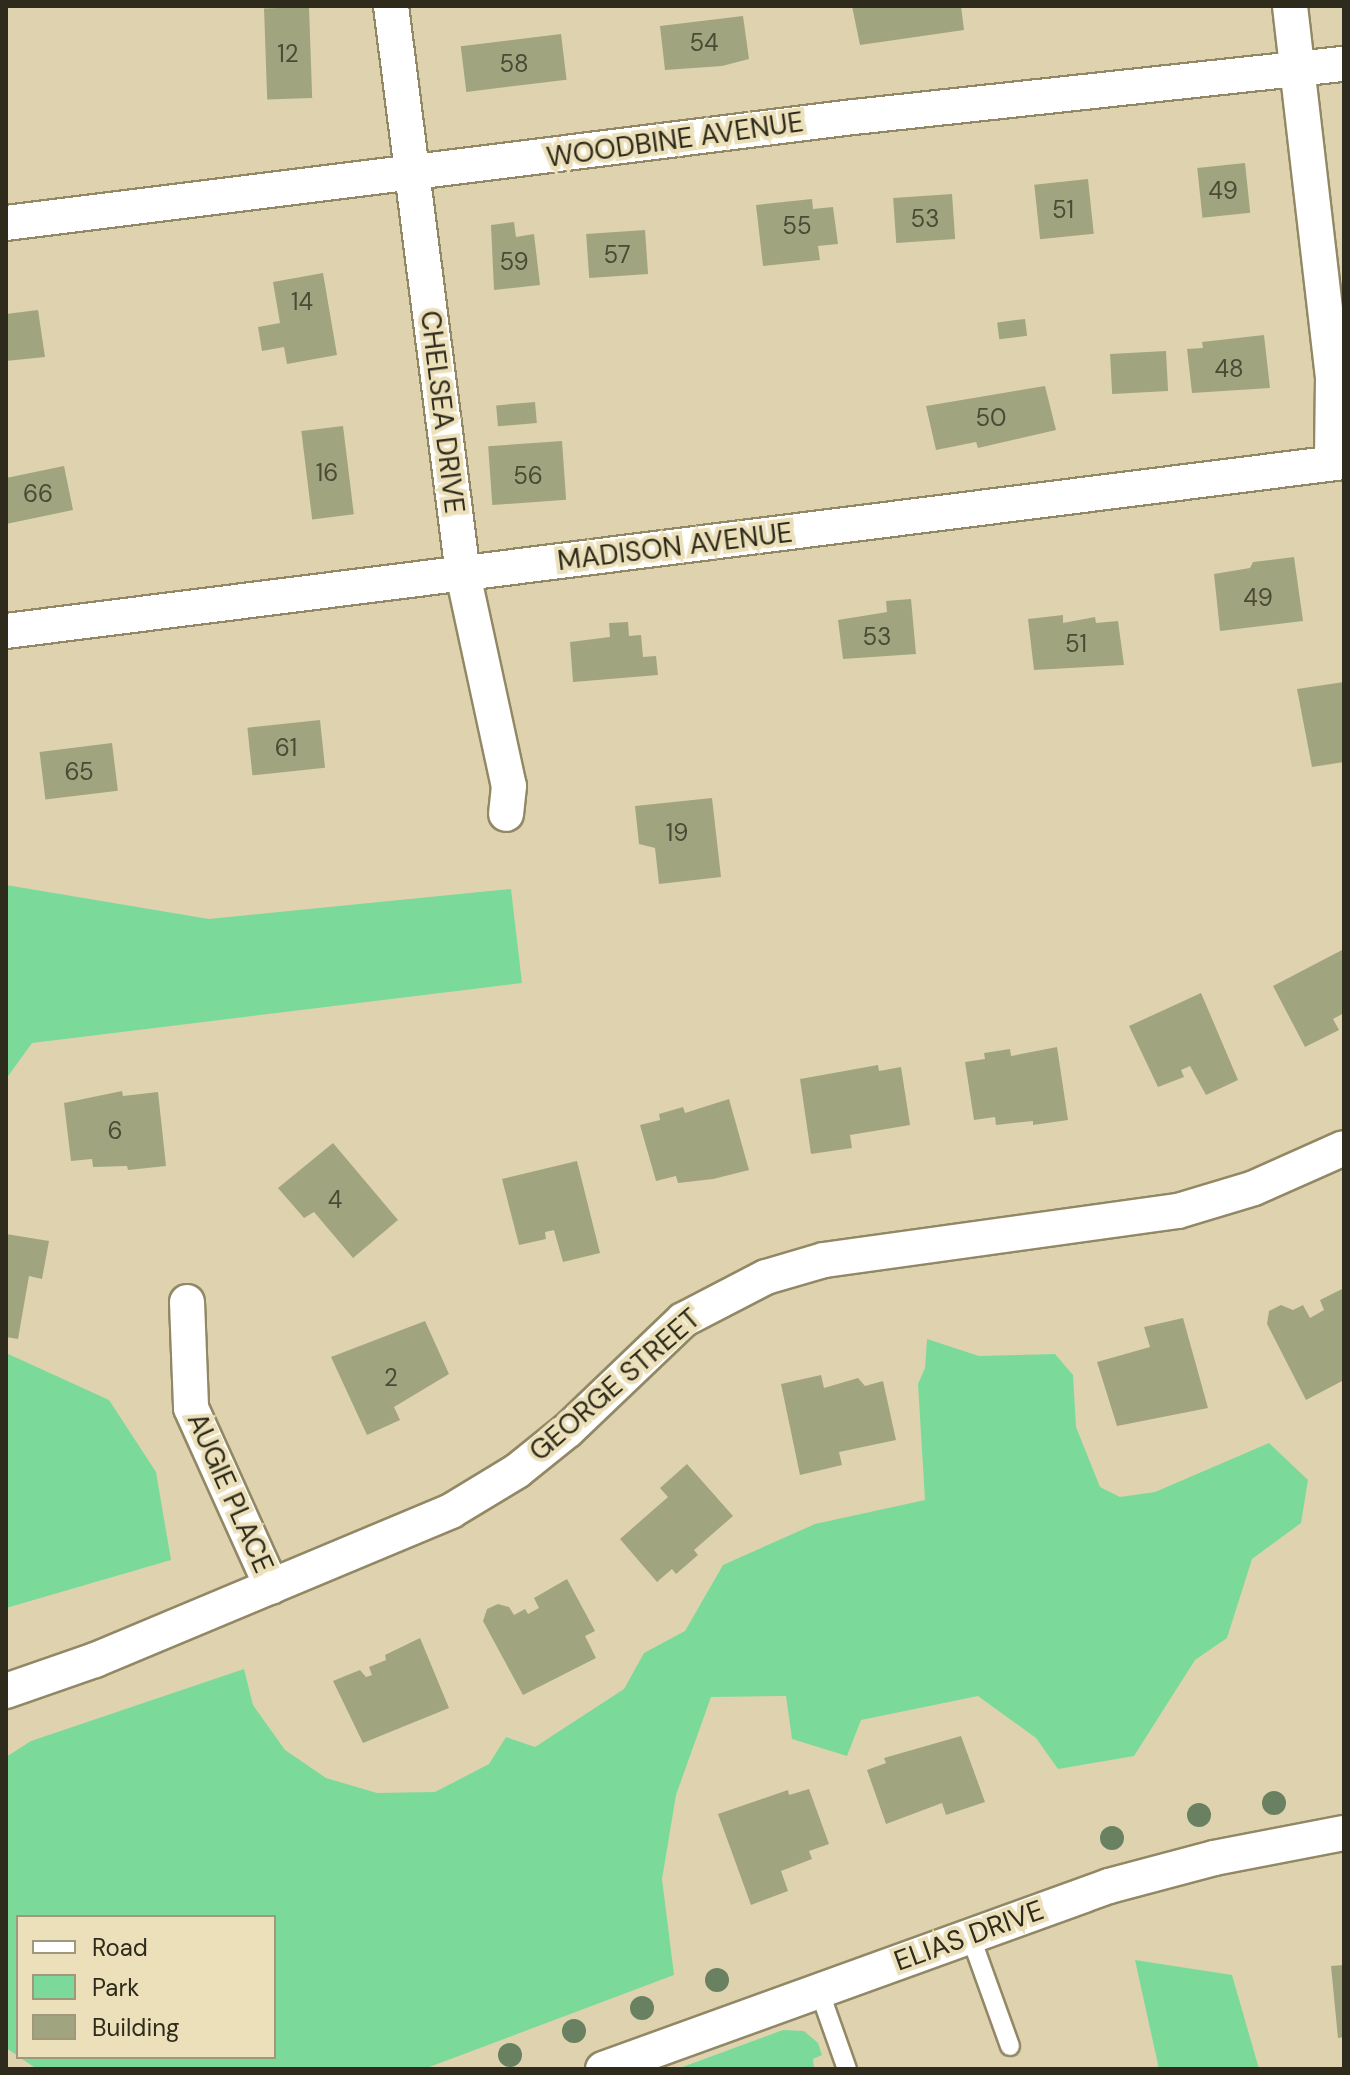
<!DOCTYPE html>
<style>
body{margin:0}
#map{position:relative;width:1350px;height:2075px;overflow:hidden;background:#ded3ae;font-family:"DM Sans",sans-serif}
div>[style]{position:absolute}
.green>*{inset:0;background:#7bda9a}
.building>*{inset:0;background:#a0a580;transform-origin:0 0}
.roads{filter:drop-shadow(2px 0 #928865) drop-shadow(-2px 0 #928865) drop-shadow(0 2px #928865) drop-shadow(0 -2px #928865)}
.service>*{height:18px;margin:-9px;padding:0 9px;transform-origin:9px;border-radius:9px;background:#fff}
.minor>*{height:34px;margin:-17px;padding:0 17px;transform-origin:17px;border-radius:17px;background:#fff}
.trees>*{width:24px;height:24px;margin:-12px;border-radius:50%;background:#698160}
span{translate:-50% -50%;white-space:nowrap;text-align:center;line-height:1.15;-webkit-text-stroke:8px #ebe0ba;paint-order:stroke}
.number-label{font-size:24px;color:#4b4a35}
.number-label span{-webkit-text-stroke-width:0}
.street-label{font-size:28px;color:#2f2b1c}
.frame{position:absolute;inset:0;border:8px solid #2f2b1c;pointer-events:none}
.legend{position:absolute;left:16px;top:1915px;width:260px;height:144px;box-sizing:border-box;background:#ebe0ba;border:2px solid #a0987b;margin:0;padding:10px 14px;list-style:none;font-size:24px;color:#2f2b1c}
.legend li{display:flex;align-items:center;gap:16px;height:40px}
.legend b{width:40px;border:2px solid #a0987b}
</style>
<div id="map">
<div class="green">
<div style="clip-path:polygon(6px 885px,209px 919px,511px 889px,522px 983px,32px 1043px,6px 1079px)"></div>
<div style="clip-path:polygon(927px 1339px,979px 1356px,1055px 1354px,1073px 1375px,1076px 1427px,1100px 1487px,1120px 1497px,1155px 1492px,1269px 1443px,1308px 1480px,1301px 1523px,1252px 1559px,1227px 1638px,1195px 1660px,1134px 1756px,1058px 1769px,1036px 1738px,978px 1696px,861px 1720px,847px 1756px,792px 1739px,786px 1696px,711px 1697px,676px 1795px,662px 1879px,674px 1975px,424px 2069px,37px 2069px,19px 2057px,274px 2057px,274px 1917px,18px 1917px,18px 2056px,6px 2048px,6px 1757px,31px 1741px,244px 1669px,253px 1705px,285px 1750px,326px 1778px,377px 1793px,435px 1792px,489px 1764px,506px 1737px,535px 1747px,624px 1689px,644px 1653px,685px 1631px,723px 1565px,815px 1524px,925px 1500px,918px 1384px,925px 1368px)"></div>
<div style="clip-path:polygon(6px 1353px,109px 1400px,156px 1472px,171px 1560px,6px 1608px)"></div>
<div style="clip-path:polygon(1135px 1960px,1232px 1975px,1259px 2069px,1159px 2069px)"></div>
<div style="clip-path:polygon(783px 2030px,804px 2031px,818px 2043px,822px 2055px,813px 2059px,814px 2069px,677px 2069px)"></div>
</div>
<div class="building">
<div style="clip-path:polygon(852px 6px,961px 6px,964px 30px,860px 45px)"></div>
<div style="left:309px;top:7px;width:91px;height:45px;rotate:88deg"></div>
<div style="clip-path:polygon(743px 16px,749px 59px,722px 66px,665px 70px,660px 26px)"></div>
<div style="left:561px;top:34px;width:46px;height:101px;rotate:83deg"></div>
<div style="left:1245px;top:163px;width:50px;height:48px;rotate:84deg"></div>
<div style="left:1088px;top:179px;width:55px;height:54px;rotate:84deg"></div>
<div style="left:952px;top:194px;width:45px;height:59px;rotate:86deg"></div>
<div style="clip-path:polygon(812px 199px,813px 209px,833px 207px,838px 244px,818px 246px,820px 260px,763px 266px,756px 205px)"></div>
<div style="clip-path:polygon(514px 222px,516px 237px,534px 234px,540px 285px,494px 290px,491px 225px)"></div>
<div style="left:645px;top:230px;width:44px;height:59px;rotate:86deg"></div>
<div style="clip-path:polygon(323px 273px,337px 355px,287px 364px,284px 347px,262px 351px,258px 327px,280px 323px,273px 282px)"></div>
<div style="clip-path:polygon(38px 310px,45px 357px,6px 361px,6px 314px)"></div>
<div style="left:1025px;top:319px;width:17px;height:28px;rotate:83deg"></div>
<div style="clip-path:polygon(1264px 335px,1270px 388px,1192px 393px,1187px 349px,1203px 348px,1202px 342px)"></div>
<div style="left:1166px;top:351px;width:40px;height:56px;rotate:87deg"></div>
<div style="clip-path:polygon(1045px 386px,1056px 430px,978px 448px,976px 442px,936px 450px,926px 406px)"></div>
<div style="left:535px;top:402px;width:21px;height:39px;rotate:85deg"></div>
<div style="left:343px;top:426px;width:89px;height:42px;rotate:83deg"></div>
<div style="left:562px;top:441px;width:59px;height:74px;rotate:86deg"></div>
<div style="clip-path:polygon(64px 466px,73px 510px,6px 524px,6px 478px)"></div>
<div style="clip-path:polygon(1294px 557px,1303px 621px,1220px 631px,1214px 574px,1250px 568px,1253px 562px)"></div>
<div style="clip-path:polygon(911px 599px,916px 654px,843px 659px,838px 620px,887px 612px,886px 601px)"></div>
<div style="clip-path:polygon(1063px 615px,1063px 623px,1095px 617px,1096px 623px,1118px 621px,1124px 665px,1034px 670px,1028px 619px)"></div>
<div style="clip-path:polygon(628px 622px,629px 636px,641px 635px,643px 657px,656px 656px,658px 675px,573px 682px,570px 642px,610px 637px,609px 623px)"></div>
<div style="clip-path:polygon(1344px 682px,1344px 762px,1312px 767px,1297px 689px)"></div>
<div style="left:320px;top:720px;width:48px;height:73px;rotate:84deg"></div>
<div style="left:112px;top:743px;width:48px;height:73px;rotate:83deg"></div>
<div style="clip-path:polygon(712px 798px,721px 877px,659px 884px,655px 848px,639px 844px,635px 806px)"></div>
<div style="clip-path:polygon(1344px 949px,1344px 1013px,1333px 1019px,1339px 1030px,1305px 1047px,1273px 986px)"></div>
<div style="clip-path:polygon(1201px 993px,1238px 1080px,1206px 1095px,1190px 1066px,1181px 1070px,1184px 1077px,1158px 1087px,1129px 1026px)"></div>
<div style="clip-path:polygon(1057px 1047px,1068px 1120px,1033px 1125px,1033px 1121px,996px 1125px,995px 1117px,974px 1120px,965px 1062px,985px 1059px,984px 1053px,1010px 1049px,1011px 1056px)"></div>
<div style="clip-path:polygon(878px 1065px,879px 1071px,901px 1067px,910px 1125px,850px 1135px,852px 1148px,811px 1154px,800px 1079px)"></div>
<div style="clip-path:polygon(122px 1091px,123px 1096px,158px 1092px,166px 1166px,128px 1170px,127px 1166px,93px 1167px,92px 1159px,71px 1161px,64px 1103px)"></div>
<div style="clip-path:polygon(729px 1099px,749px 1170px,713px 1179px,678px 1183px,676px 1176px,656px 1181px,640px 1125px,660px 1120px,659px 1114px,683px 1107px,685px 1113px)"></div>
<div style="clip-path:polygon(333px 1143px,398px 1220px,353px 1258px,314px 1212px,304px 1218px,278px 1188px)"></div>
<div style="clip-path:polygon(577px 1161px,600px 1253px,563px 1262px,554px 1230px,545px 1232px,546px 1239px,519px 1245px,502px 1179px)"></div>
<div style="clip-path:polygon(6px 1234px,49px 1241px,42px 1279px,29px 1276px,18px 1339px,6px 1337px)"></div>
<div style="clip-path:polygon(1344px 1288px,1344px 1380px,1306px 1400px,1267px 1324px,1269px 1311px,1281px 1305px,1293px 1310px,1303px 1305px,1310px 1318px,1324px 1310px,1320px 1300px)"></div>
<div style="clip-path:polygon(1183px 1318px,1208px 1408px,1117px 1426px,1097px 1362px,1150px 1347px,1144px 1327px)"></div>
<div style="clip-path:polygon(425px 1321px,449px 1374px,394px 1407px,400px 1420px,367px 1435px,331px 1357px)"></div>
<div style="clip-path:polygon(821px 1375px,824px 1388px,858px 1378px,865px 1386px,883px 1381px,896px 1440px,839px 1452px,842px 1465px,800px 1475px,781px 1384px)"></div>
<div style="clip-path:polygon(687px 1464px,733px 1516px,694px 1550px,698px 1555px,676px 1574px,672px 1569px,657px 1582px,620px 1539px,668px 1497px,660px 1488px)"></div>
<div style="clip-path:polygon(567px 1579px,595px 1631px,585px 1636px,596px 1658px,523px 1695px,483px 1621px,487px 1609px,498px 1604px,509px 1607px,514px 1615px,525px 1609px,528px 1614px,539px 1608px,534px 1598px)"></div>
<div style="clip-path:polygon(420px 1638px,449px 1708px,363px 1743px,333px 1681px,360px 1670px,366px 1677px,372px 1675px,369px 1667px,386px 1660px,385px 1655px)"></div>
<div style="clip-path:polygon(961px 1736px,985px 1802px,946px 1815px,942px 1803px,886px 1824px,867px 1770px,886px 1763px,884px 1758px)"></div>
<div style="clip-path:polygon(809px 1789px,829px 1844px,809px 1851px,812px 1859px,781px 1871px,788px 1891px,751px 1905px,718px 1814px,788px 1790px,789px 1795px)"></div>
<div style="clip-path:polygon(1344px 1965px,1344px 2037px,1338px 2038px,1331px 1966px)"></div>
</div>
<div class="roads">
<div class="service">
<div style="left:970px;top:1935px;width:118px;rotate:70.2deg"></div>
<div style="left:819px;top:1990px;width:84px;rotate:70.5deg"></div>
</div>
<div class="minor">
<div style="left:391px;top:6px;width:573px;rotate:82.78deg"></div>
<div style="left:463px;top:574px;width:217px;rotate:77.8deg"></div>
<div style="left:509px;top:786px;width:28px;rotate:96deg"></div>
<div style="left:1290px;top:6px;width:373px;rotate:83.4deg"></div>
<div style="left:1333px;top:377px;width:86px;rotate:90.7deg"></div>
<div style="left:6px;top:223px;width:855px;rotate:-7.13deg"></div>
<div style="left:854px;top:117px;width:493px;rotate:-6.2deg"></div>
<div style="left:6px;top:631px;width:1349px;rotate:-7.2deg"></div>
<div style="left:187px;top:1302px;width:106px;rotate:87.8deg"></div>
<div style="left:191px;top:1408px;width:196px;rotate:65.7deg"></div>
<div style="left:6px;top:1691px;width:94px;rotate:-19.2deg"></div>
<div style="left:95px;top:1660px;width:386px;rotate:-22.7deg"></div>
<div style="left:451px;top:1511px;width:77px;rotate:-31.2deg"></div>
<div style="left:517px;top:1471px;width:65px;rotate:-38.8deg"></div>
<div style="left:568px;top:1430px;width:159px;rotate:-43.7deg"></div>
<div style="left:683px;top:1320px;width:93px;rotate:-27.4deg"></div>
<div style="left:766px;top:1277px;width:60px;rotate:-16.3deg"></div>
<div style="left:824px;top:1260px;width:357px;rotate:-7.9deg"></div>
<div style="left:1178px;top:1211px;width:79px;rotate:-16.8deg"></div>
<div style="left:1254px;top:1188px;width:98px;rotate:-24deg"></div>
<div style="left:603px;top:2069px;width:538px;rotate:-19.88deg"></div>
<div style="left:1109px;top:1886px;width:109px;rotate:-14.9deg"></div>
<div style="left:1214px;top:1858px;width:132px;rotate:-10.9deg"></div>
</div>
</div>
<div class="trees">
<div style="left:1274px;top:1803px"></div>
<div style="left:1199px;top:1815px"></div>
<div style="left:1112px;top:1838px"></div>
<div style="left:717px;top:1980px"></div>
<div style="left:642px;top:2008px"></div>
<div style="left:574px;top:2031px"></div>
<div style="left:510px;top:2055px"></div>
</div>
<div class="number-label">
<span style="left:704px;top:43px">54</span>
<span style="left:288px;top:54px">12</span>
<span style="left:514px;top:64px">58</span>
<span style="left:1223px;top:191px">49</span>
<span style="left:1063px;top:210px">51</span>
<span style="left:925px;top:219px">53</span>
<span style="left:797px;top:226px">55</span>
<span style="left:617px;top:255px">57</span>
<span style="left:514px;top:262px">59</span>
<span style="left:302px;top:302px">14</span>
<span style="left:1229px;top:369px">48</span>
<span style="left:991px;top:418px">50</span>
<span style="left:327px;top:473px">16</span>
<span style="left:528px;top:476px">56</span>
<span style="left:38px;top:494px">66</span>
<span style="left:1258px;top:598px">49</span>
<span style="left:877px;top:637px">53</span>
<span style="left:1076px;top:644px">51</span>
<span style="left:286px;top:748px">61</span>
<span style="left:79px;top:772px">65</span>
<span style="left:677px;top:833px">19</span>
<span style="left:115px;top:1131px">6</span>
<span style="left:335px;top:1200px">4</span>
<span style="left:391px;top:1378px">2</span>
</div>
<div class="street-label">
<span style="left:675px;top:140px;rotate:-8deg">WOODBINE AVENUE</span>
<span style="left:442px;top:412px;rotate:83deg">CHELSEA DRIVE</span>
<span style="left:675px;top:547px;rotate:-7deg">MADISON AVENUE</span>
<span style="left:615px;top:1385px;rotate:-41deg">GEORGE STREET</span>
<span style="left:230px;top:1493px;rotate:66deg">AUGIE PLACE</span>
<span style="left:969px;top:1936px;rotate:-20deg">ELIAS DRIVE</span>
</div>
<div class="frame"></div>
<ul class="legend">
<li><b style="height:10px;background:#fff"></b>Road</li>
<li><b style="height:22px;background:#7bda9a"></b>Park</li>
<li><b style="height:22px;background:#a0a580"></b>Building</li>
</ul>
</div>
